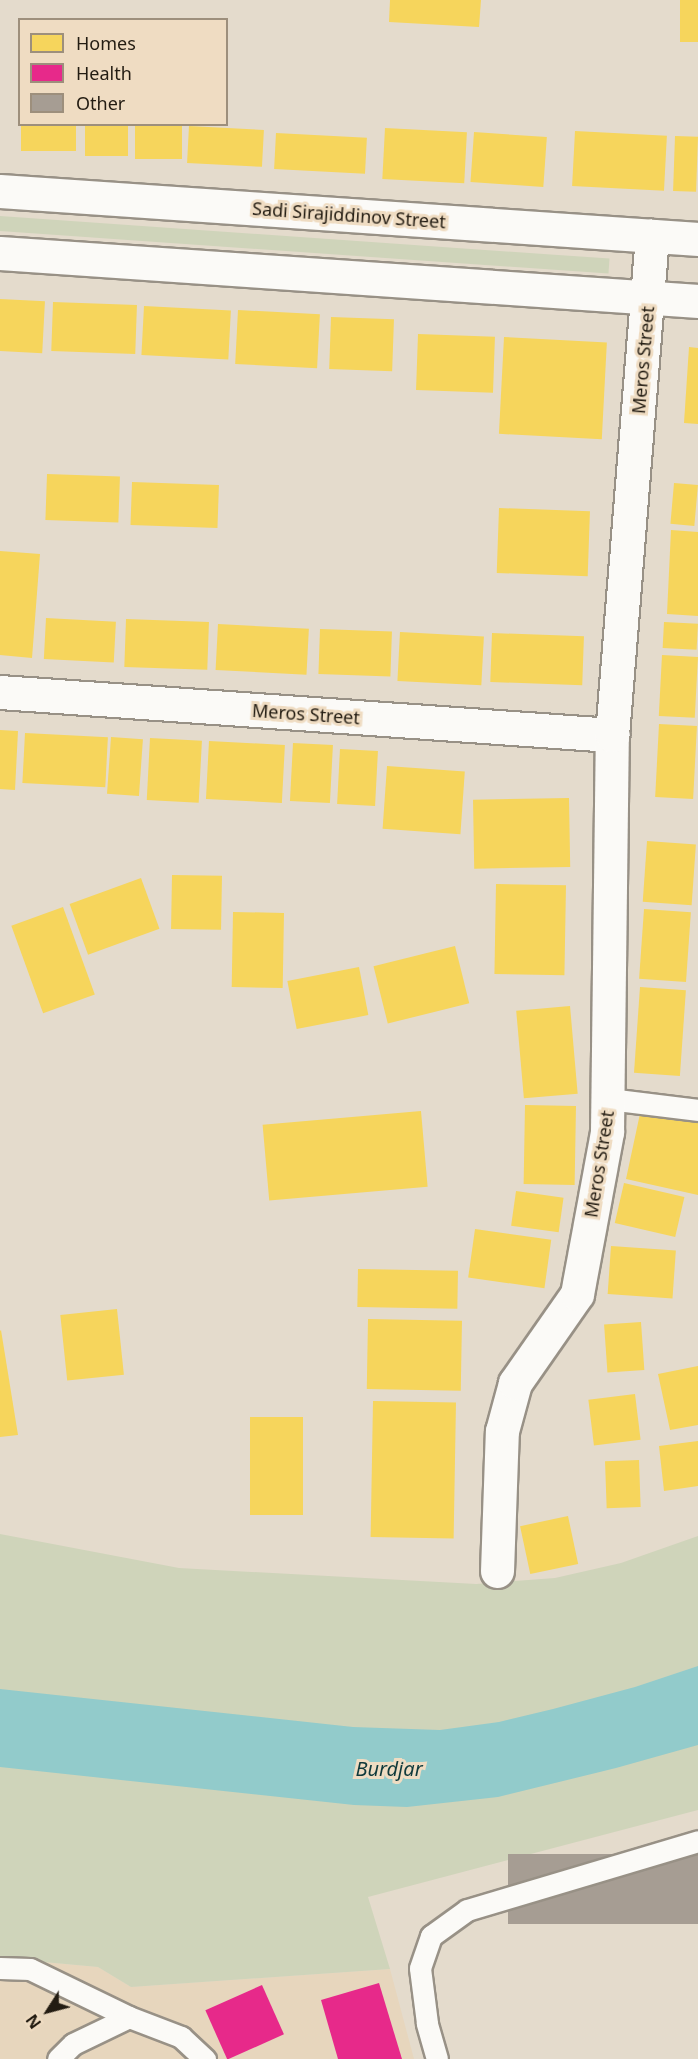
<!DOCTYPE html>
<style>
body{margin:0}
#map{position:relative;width:698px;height:2059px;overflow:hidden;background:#e4dbcc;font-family:"Noto Sans",sans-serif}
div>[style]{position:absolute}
.built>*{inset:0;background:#e7d6bd}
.green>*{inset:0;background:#cfd4ba;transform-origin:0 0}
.water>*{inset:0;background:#92cbcb}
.homes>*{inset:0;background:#f6d55c;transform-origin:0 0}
.health>*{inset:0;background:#e7298a;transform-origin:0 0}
.building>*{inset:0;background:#a69d93;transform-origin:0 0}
.roads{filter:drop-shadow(2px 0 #989186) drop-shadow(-2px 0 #989186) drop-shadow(0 2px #989186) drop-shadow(0 -2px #989186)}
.service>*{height:21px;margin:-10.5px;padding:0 10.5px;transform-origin:10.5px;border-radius:10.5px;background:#fbfaf7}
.minor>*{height:33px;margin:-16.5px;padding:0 16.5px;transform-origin:16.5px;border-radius:16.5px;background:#fbfaf7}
.tertiary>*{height:33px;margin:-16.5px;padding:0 16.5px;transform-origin:16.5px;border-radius:16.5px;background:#fbfaf7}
span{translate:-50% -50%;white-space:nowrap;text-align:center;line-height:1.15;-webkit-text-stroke:6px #efdcc2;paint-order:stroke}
.street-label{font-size:18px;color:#231c12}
.water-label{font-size:20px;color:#103a3c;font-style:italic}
.legend{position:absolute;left:18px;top:18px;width:210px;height:108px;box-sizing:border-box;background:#efdcc2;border:2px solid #9d8f7c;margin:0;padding:8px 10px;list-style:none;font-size:18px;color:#231c12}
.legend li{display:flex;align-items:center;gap:12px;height:30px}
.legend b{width:30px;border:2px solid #9d8f7c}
.north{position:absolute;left:18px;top:1981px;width:60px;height:60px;-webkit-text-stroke:4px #efdcc2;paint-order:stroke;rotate:234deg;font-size:16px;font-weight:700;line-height:24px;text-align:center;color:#231c12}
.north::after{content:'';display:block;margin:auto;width:21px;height:27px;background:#231c12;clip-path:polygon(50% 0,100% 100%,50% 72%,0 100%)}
</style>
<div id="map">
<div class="built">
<div style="clip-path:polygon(0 1958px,98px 1967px,131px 1987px,390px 1969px,414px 2059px,0 2059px)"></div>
</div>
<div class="green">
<div style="left:0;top:216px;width:611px;height:15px;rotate:4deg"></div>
<div style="clip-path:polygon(0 1534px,179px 1568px,476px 1584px,555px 1578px,621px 1563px,698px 1536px,698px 1810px,368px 1897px,390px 1969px,131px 1987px,98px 1967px,0 1958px)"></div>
</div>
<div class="water">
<div style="clip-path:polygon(698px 1666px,698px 1745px,616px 1768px,498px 1797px,407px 1807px,354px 1805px,0 1767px,0 1689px,353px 1727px,440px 1730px,499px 1722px,553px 1709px,635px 1687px)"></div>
</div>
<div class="homes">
<div style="clip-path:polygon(390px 0,481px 0,479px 27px,389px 22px)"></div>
<div style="left:680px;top:0;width:18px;height:42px"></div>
<div style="left:21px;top:124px;width:55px;height:27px"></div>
<div style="left:85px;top:124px;width:43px;height:32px"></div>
<div style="left:135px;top:124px;width:47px;height:35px"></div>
<div style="left:189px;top:126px;width:75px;height:37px;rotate:3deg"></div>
<div style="left:385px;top:128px;width:82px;height:51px;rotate:3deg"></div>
<div style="left:575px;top:131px;width:92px;height:55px;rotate:3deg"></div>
<div style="left:474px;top:132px;width:73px;height:50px;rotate:4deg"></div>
<div style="left:276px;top:133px;width:91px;height:36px;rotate:3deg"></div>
<div style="left:675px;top:136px;width:23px;height:55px;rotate:2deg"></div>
<div style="left:0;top:299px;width:45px;height:52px;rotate:3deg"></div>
<div style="left:53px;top:302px;width:84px;height:49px;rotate:2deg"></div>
<div style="left:144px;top:306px;width:87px;height:49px;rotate:3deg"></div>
<div style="left:238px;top:310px;width:82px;height:54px;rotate:3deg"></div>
<div style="left:331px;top:317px;width:63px;height:52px;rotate:2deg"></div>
<div style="left:418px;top:334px;width:77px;height:56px;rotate:2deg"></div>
<div style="left:504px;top:337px;width:103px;height:97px;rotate:3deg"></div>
<div style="clip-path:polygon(689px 347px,698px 348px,698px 424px,684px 423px)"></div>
<div style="left:47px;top:474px;width:73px;height:46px;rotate:2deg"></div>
<div style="left:132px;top:482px;width:87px;height:43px;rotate:2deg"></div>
<div style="left:674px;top:483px;width:24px;height:41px;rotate:5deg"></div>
<div style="left:499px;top:508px;width:91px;height:65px;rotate:2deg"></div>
<div style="clip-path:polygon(671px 530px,698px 532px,698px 616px,667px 614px)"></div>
<div style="clip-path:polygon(0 551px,40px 554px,32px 658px,0 655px)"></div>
<div style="left:46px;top:618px;width:70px;height:41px;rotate:3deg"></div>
<div style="left:126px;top:619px;width:83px;height:48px;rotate:2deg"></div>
<div style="left:664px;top:622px;width:34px;height:26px;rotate:3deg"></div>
<div style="left:218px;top:624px;width:91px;height:46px;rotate:3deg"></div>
<div style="left:320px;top:629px;width:72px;height:45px;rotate:2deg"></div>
<div style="left:400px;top:632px;width:84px;height:49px;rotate:3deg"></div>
<div style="left:492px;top:633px;width:92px;height:49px;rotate:2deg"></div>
<div style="left:662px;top:655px;width:36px;height:61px;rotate:3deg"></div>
<div style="left:659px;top:724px;width:38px;height:73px;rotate:3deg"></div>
<div style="clip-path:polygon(0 730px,18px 731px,15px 790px,0 789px)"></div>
<div style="left:25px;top:733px;width:83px;height:50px;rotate:3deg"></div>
<div style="left:111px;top:737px;width:32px;height:57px;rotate:4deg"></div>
<div style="left:150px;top:738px;width:52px;height:62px;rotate:3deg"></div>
<div style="left:209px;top:741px;width:76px;height:58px;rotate:3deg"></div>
<div style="left:293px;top:743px;width:40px;height:58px;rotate:3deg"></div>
<div style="left:340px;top:749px;width:38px;height:55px;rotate:3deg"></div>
<div style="left:387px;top:766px;width:78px;height:63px;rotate:4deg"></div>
<div style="left:569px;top:798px;width:69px;height:96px;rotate:89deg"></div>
<div style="left:647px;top:841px;width:49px;height:61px;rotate:4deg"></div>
<div style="left:172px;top:875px;width:50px;height:54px;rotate:1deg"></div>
<div style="left:141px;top:878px;width:54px;height:76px;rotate:70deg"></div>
<div style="left:496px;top:884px;width:70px;height:90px;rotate:1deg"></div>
<div style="left:63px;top:907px;width:93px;height:55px;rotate:70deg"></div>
<div style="left:644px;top:909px;width:47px;height:70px;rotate:4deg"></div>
<div style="left:233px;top:912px;width:51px;height:75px;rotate:1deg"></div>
<div style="left:455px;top:946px;width:59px;height:84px;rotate:76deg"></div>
<div style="left:359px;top:967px;width:49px;height:73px;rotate:79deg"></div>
<div style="left:640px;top:987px;width:46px;height:86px;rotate:4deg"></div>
<div style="left:570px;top:1006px;width:88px;height:54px;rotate:85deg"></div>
<div style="left:525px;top:1105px;width:51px;height:79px;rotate:1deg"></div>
<div style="clip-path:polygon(641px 1109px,698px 1122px,698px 1195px,626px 1179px)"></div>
<div style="left:421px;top:1111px;width:76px;height:159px;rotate:85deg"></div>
<div style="left:624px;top:1183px;width:62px;height:41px;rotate:13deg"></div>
<div style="left:516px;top:1191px;width:48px;height:35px;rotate:8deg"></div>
<div style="left:475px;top:1229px;width:77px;height:49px;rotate:8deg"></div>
<div style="left:611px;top:1246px;width:65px;height:48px;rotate:4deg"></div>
<div style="left:358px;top:1269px;width:100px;height:38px;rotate:1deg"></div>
<div style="left:117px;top:1309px;width:66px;height:57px;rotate:84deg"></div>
<div style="left:368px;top:1319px;width:94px;height:70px;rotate:1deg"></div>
<div style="left:641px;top:1322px;width:48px;height:37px;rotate:86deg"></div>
<div style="clip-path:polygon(1px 1330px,18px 1435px,0 1437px,0 1331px)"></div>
<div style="clip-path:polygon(698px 1366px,698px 1425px,670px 1430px,658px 1374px)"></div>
<div style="left:635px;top:1394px;width:46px;height:47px;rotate:83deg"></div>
<div style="left:373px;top:1401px;width:83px;height:136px;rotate:1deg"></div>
<div style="left:250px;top:1417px;width:53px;height:98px"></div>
<div style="clip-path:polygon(698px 1441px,698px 1486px,664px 1491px,659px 1446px)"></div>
<div style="left:639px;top:1460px;width:47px;height:34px;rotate:88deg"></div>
<div style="left:568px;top:1516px;width:49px;height:49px;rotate:78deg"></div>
</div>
<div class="health">
<div style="clip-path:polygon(379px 1983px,402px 2059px,338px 2059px,321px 2000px)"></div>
<div style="left:262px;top:1985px;width:54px;height:62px;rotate:66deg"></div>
</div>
<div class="building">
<div style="left:698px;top:1854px;width:70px;height:190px;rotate:90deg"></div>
</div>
<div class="roads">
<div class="service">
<div style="left:609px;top:1099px;width:90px;rotate:7deg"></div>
<div style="left:0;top:1968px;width:30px;rotate:2deg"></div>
<div style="left:30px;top:1969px;width:110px;rotate:25.9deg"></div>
<div style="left:58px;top:2059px;width:21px;rotate:-45deg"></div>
<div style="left:73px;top:2044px;width:62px;rotate:-25.7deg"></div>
<div style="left:129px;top:2017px;width:56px;rotate:21deg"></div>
<div style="left:181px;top:2037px;width:33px;rotate:43deg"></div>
<div style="left:437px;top:2059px;width:37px;rotate:-106deg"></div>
<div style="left:427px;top:2023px;width:55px;rotate:-97.3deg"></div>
<div style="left:420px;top:1968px;width:34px;rotate:-71deg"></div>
<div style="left:431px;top:1936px;width:44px;rotate:-35.8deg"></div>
<div style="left:467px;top:1910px;width:241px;rotate:-16.6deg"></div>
</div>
<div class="minor">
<div style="left:0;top:692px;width:614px;rotate:4.02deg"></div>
<div style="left:497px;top:1571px;width:140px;rotate:-88deg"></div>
<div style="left:502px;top:1431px;width:50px;rotate:-74.8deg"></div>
<div style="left:515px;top:1383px;width:108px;rotate:-55.1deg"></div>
<div style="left:577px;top:1294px;width:165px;rotate:-79.5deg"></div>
<div style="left:607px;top:1132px;width:397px;rotate:-89.3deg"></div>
<div style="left:612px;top:735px;width:501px;rotate:-85.42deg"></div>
</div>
<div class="tertiary">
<div style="left:0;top:191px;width:700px;rotate:3.93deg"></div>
<div style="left:0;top:253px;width:700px;rotate:3.93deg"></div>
</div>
</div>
<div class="street-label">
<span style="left:349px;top:215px;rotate:4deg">Sadi Sirajiddinov Street</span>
<span style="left:643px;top:360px;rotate:-85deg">Meros Street</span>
<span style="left:306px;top:714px;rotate:4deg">Meros Street</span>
<span style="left:599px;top:1164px;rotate:-81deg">Meros Street</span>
</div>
<div class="water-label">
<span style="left:389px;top:1768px">Burdjar</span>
</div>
<ul class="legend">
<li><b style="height:16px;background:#f6d55c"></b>Homes</li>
<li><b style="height:16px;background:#e7298a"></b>Health</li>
<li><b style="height:16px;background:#a69d93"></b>Other</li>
</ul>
<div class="north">N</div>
</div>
